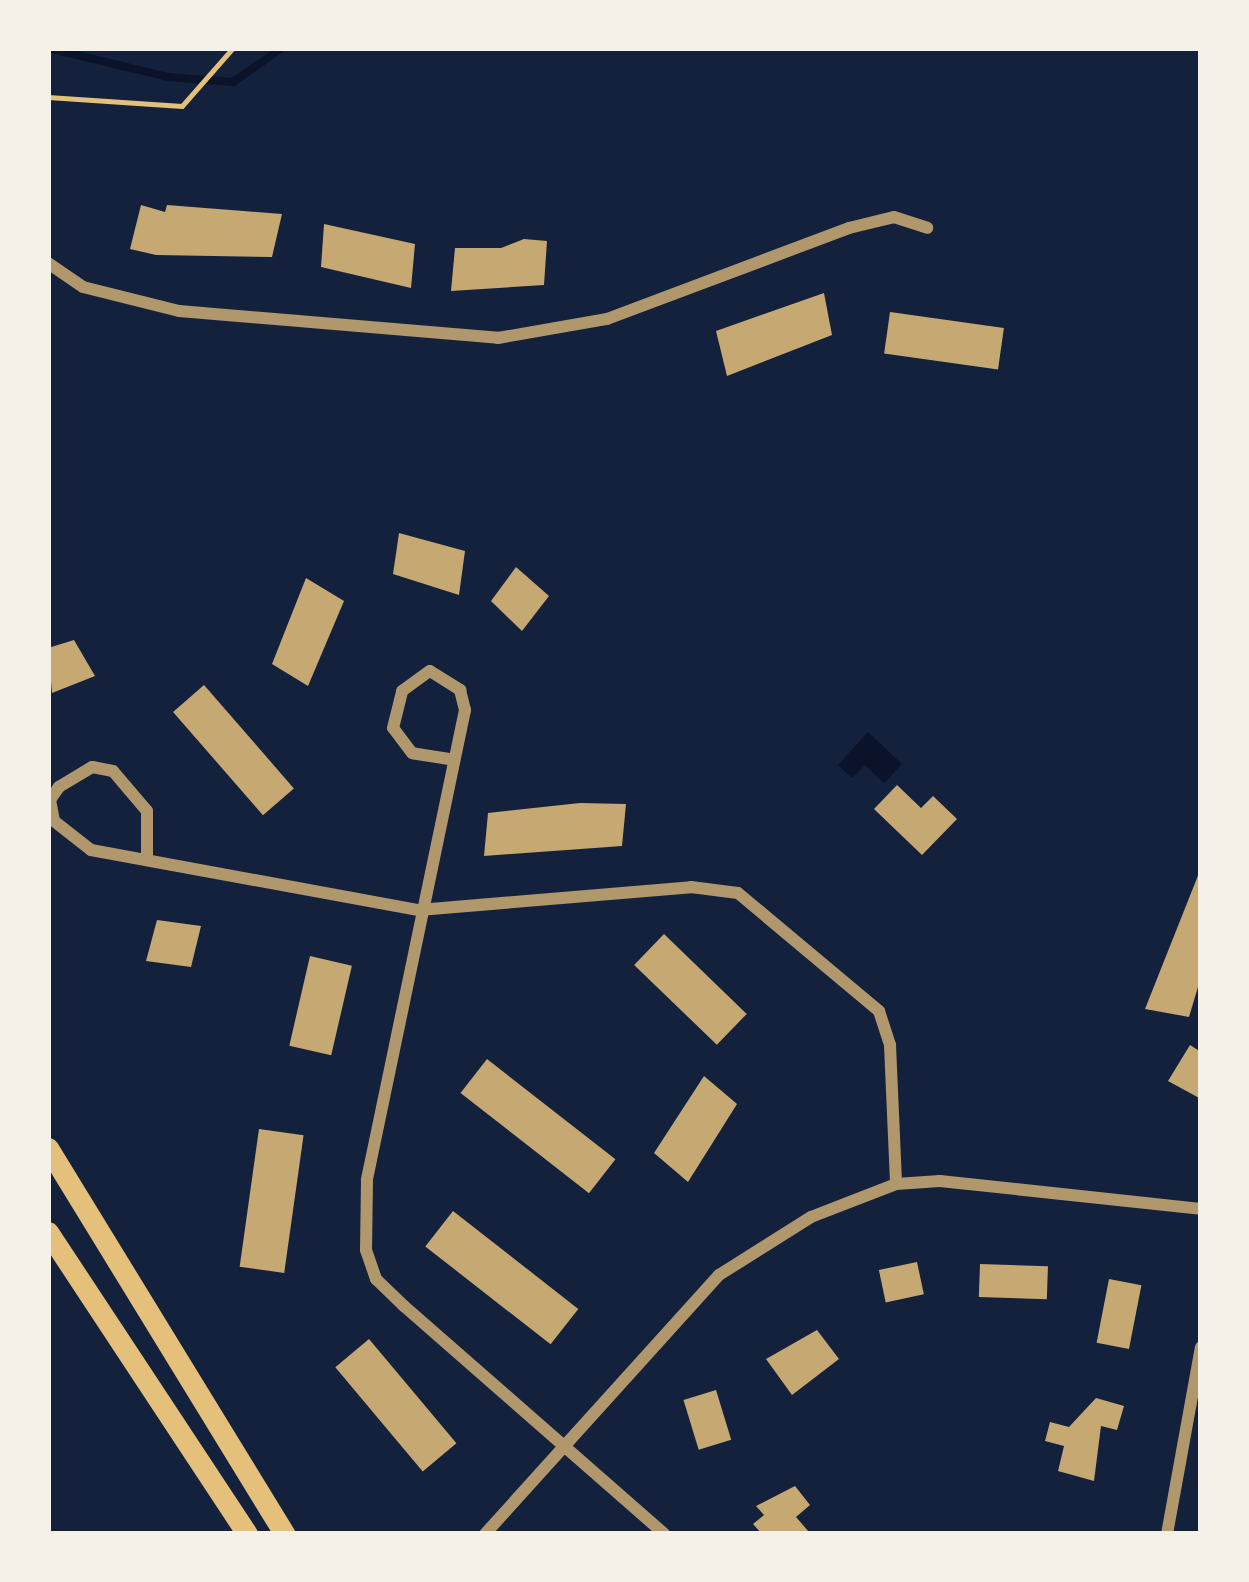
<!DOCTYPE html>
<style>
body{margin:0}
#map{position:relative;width:1249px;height:1582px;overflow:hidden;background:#14213d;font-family:"Open Sans",sans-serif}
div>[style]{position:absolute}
.water>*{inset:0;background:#0b132b}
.stream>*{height:8px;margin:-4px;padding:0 4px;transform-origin:4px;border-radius:4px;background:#0b132b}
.building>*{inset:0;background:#c6a872;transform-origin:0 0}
.path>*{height:4.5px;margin:-2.25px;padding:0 2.25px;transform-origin:2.25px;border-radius:2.25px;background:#e5c07b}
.minor>*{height:12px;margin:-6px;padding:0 6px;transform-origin:6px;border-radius:6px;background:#b1986c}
.primary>*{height:21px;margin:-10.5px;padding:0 10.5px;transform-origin:10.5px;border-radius:10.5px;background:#e5c07b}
span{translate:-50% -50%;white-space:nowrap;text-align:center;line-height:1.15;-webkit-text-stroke:9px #f6f1e7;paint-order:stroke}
.frame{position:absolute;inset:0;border:51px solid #f6f1e7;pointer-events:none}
</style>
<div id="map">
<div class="water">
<div style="clip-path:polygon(868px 732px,902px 764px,884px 783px,865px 765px,852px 778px,838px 765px)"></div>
</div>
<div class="stream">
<div style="left:48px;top:48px;width:123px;rotate:13.6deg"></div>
<div style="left:168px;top:77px;width:65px;rotate:4.4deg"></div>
<div style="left:233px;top:82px;width:60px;rotate:-34.8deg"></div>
</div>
<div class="building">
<div style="clip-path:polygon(141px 205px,165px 212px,167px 205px,282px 214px,272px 257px,156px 255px,130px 249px)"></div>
<div style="clip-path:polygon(324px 224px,415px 244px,411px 288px,321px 267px)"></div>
<div style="clip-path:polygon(524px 239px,547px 241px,544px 285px,451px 291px,455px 248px,501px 248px)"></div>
<div style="clip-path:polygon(824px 293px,832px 335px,727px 376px,716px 331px)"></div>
<div style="left:890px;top:312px;width:115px;height:42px;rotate:8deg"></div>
<div style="clip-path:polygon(399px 533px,465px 551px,459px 595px,393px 574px)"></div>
<div style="clip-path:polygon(516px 567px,549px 596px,522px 631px,491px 601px)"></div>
<div style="clip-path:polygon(306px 578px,344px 601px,308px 686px,272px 664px)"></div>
<div style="clip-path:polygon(74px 640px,95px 676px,52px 693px,48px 648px)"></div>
<div style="left:204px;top:685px;width:137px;height:41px;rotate:49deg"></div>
<div style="clip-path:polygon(897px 785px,921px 808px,933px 796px,957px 819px,922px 855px,874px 809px)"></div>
<div style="clip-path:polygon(580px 803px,626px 804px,622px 846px,484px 856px,488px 813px)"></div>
<div style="clip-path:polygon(1201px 868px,1201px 977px,1189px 1017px,1145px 1009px)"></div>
<div style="clip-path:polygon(157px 920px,201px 926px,191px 967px,146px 961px)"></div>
<div style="left:664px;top:934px;width:115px;height:43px;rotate:44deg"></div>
<div style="left:310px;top:956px;width:43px;height:92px;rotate:13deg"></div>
<div style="clip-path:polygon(1190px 1045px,1201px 1052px,1201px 1099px,1168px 1081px)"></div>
<div style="left:487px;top:1059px;width:163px;height:43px;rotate:38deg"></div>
<div style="clip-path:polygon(704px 1076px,737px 1104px,688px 1182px,654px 1153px)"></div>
<div style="left:259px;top:1129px;width:45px;height:139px;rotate:8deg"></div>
<div style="left:453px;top:1211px;width:159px;height:45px;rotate:38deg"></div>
<div style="left:917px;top:1262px;width:33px;height:39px;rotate:78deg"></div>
<div style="left:980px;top:1264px;width:68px;height:33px;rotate:2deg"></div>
<div style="left:1109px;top:1279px;width:33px;height:65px;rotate:11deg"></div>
<div style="clip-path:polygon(817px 1330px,839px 1359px,792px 1395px,766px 1359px)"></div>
<div style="left:369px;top:1339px;width:136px;height:44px;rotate:50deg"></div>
<div style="left:716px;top:1390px;width:52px;height:34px;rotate:73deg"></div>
<div style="clip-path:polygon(1096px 1398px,1124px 1406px,1117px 1430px,1101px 1426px,1094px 1481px,1058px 1471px,1064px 1446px,1045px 1441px,1050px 1422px,1069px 1427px)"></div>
<div style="clip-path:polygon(795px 1486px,810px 1505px,796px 1517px,809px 1532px,762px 1534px,753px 1524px,764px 1515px,756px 1506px)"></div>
</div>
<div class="path">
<div style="left:48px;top:97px;width:134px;rotate:3.8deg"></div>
<div style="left:182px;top:106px;width:77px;rotate:-48.7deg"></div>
</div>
<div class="minor">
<div style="left:48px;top:263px;width:42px;rotate:34.4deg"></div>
<div style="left:83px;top:287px;width:99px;rotate:14deg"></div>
<div style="left:179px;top:311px;width:320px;rotate:4.8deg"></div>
<div style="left:498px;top:338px;width:111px;rotate:-9.9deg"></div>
<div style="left:607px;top:319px;width:259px;rotate:-20.6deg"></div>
<div style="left:849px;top:228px;width:46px;rotate:-13.7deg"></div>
<div style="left:894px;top:217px;width:35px;rotate:18deg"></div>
<div style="left:449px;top:759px;width:37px;rotate:-171deg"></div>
<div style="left:412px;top:753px;width:31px;rotate:-127deg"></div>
<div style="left:393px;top:728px;width:38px;rotate:-76deg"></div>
<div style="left:402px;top:691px;width:34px;rotate:-36deg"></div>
<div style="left:430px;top:671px;width:36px;rotate:32deg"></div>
<div style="left:460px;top:690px;width:21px;rotate:76deg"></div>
<div style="left:465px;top:710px;width:480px;rotate:101.8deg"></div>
<div style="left:367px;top:1180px;width:70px;rotate:90.8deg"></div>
<div style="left:366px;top:1250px;width:31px;rotate:71deg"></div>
<div style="left:376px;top:1279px;width:39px;rotate:44deg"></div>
<div style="left:404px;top:1306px;width:346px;rotate:41.2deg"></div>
<div style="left:147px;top:859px;width:48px;rotate:-90deg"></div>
<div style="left:147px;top:811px;width:52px;rotate:-130.4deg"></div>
<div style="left:113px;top:771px;width:21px;rotate:-169deg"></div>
<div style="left:92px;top:767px;width:39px;rotate:149deg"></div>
<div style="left:59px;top:787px;width:16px;rotate:125deg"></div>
<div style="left:50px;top:800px;width:21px;rotate:79deg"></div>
<div style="left:54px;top:821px;width:47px;rotate:38.1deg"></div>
<div style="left:91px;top:850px;width:333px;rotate:10.4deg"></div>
<div style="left:419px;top:910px;width:273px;rotate:-4.8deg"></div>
<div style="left:691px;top:887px;width:47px;rotate:7.3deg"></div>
<div style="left:738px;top:893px;width:184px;rotate:39.9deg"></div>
<div style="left:879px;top:1011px;width:36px;rotate:72deg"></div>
<div style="left:890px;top:1045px;width:139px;rotate:87.5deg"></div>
<div style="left:485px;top:1534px;width:349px;rotate:-47.9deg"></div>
<div style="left:719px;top:1275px;width:109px;rotate:-32.2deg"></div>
<div style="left:811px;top:1217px;width:91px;rotate:-21.2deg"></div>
<div style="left:896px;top:1184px;width:44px;rotate:-3.9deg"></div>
<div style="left:940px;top:1181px;width:262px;rotate:6.1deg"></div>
<div style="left:1167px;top:1534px;width:190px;rotate:-79.7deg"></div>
</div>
<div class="primary">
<div style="left:48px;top:1148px;width:453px;rotate:58.5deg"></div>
<div style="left:48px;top:1232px;width:362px;rotate:56.6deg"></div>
</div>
<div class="frame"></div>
</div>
